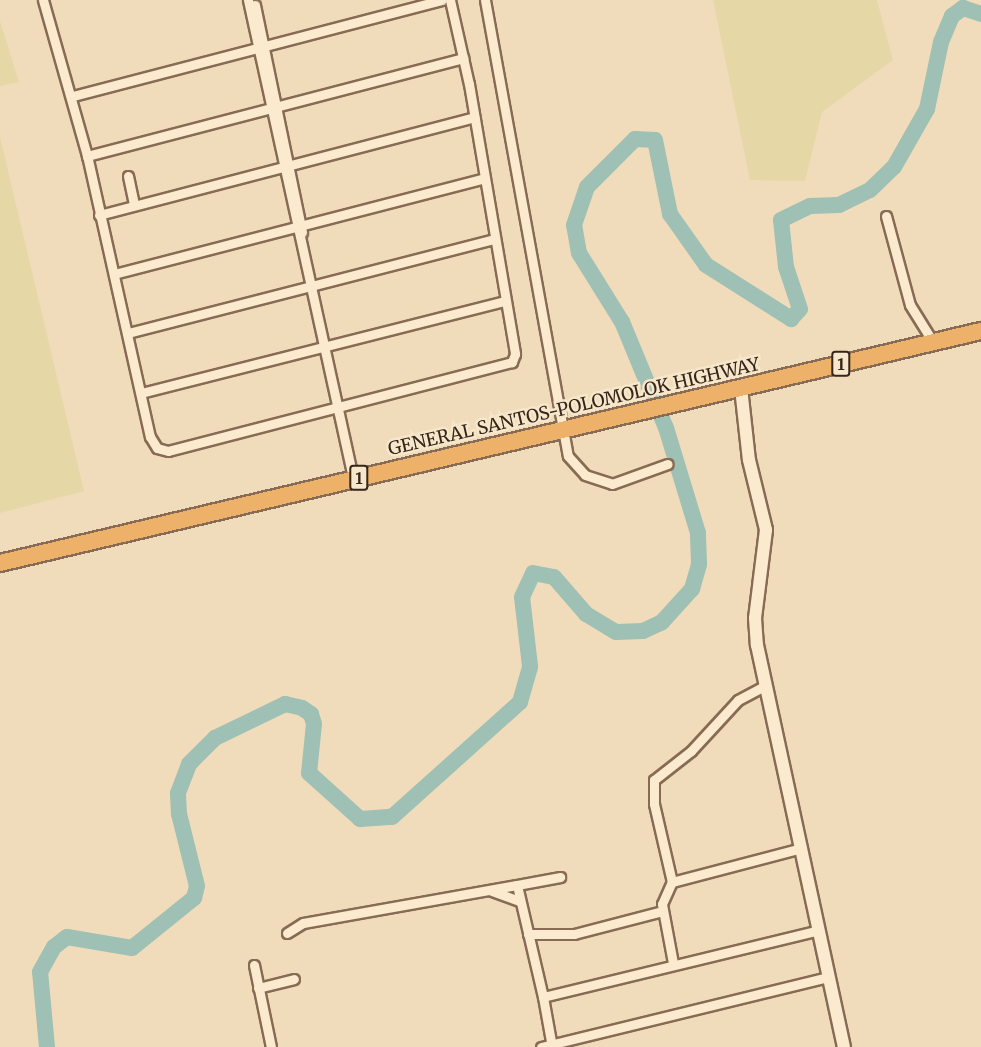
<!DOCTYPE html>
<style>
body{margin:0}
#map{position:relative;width:981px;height:1047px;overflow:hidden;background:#f0dcba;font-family:Merriweather,serif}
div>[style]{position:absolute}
.farmland>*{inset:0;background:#e6d7a7}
.river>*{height:16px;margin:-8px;padding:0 8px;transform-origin:8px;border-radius:8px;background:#9fc0b4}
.roads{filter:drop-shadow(2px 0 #876b54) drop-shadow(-2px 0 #876b54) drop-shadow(0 2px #876b54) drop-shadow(0 -2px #876b54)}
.minor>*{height:9px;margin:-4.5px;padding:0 4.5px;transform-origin:4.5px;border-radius:4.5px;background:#fbeace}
.tertiary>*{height:12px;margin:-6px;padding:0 6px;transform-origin:6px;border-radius:6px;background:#fbeace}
.trunk>*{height:16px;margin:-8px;padding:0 8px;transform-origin:8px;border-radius:8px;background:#eeb169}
span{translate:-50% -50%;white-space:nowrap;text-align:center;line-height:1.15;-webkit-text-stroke:5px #f7e7ca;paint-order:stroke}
.shield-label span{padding:2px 4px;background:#f7e7ca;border:2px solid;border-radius:4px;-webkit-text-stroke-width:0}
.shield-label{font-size:16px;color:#35251a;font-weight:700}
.street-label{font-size:18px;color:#35251a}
</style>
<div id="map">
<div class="farmland">
<div style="clip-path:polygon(713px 0,877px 0,893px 60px,822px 112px,805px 181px,750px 180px)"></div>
<div style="clip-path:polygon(0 21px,19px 82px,0 86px)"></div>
<div style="clip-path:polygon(0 137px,84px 491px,0 513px)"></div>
</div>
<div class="river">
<div style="left:47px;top:1047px;width:75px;rotate:-95.3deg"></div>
<div style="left:40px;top:972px;width:29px;rotate:-61deg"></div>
<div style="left:54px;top:947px;width:16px;rotate:-38deg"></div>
<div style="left:67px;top:937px;width:66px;rotate:9.6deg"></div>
<div style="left:132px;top:948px;width:80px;rotate:-38.9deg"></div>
<div style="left:194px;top:898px;width:12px;rotate:-76deg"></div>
<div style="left:197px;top:886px;width:74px;rotate:-104deg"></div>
<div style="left:179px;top:814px;width:21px;rotate:-93deg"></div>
<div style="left:178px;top:793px;width:31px;rotate:-69deg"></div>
<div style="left:189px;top:764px;width:37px;rotate:-45deg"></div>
<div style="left:215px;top:738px;width:78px;rotate:-25.9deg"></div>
<div style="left:285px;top:704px;width:17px;rotate:13deg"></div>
<div style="left:302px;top:708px;width:11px;rotate:34deg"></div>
<div style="left:311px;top:714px;width:10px;rotate:73deg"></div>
<div style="left:314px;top:724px;width:49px;rotate:95.8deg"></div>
<div style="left:309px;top:773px;width:69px;rotate:42deg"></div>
<div style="left:360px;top:819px;width:32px;rotate:-4deg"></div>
<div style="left:392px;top:817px;width:172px;rotate:-41.9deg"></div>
<div style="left:520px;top:702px;width:37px;rotate:-74deg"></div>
<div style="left:530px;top:666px;width:69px;rotate:-96.6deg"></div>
<div style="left:522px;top:597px;width:26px;rotate:-65deg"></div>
<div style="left:533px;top:573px;width:21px;rotate:11deg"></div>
<div style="left:554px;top:577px;width:49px;rotate:49.1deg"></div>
<div style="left:586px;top:614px;width:35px;rotate:31deg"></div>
<div style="left:616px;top:632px;width:27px;rotate:-2deg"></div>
<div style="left:643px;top:631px;width:21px;rotate:-25deg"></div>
<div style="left:662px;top:622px;width:45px;rotate:-47.7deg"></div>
<div style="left:692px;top:589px;width:26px;rotate:-74deg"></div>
<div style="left:699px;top:564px;width:31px;rotate:-92deg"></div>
<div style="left:698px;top:533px;width:110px;rotate:-106.9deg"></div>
<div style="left:666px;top:428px;width:115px;rotate:-112.5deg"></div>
<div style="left:622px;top:322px;width:81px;rotate:-121.9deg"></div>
<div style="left:579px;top:253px;width:28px;rotate:-100deg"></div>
<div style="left:574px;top:225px;width:40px;rotate:-71.1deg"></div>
<div style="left:587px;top:187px;width:68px;rotate:-45deg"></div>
<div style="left:635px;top:139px;width:20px;rotate:3deg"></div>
<div style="left:655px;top:140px;width:76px;rotate:78.5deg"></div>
<div style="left:670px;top:214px;width:62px;rotate:54.8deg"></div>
<div style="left:706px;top:265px;width:101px;rotate:32.4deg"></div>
<div style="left:791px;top:319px;width:13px;rotate:-48deg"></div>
<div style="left:800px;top:309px;width:44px;rotate:-108.4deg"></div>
<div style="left:786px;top:267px;width:47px;rotate:-96.1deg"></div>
<div style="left:781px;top:220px;width:32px;rotate:-26deg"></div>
<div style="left:810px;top:206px;width:29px;rotate:-2deg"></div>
<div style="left:839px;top:205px;width:34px;rotate:-26deg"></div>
<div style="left:870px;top:190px;width:33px;rotate:-44deg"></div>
<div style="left:894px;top:167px;width:67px;rotate:-60.4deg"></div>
<div style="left:927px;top:109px;width:68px;rotate:-78.2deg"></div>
<div style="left:941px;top:42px;width:28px;rotate:-67deg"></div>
<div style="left:952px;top:16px;width:14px;rotate:-36deg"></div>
<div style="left:963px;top:8px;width:19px;rotate:18deg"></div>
</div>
<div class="roads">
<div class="minor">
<div style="left:43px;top:0;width:162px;rotate:74.2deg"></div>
<div style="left:248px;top:0;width:490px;rotate:77.6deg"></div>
<div style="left:450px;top:0;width:86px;rotate:77.3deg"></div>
<div style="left:469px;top:84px;width:274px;rotate:80.3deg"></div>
<div style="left:515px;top:354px;width:9px;rotate:111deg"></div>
<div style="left:512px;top:362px;width:355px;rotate:165.5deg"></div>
<div style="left:168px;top:451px;width:11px;rotate:-165deg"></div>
<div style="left:157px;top:448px;width:13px;rotate:-122deg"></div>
<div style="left:150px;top:437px;width:288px;rotate:-102.6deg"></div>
<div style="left:87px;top:156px;width:389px;rotate:-14.6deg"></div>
<div style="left:485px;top:0;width:463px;rotate:79.7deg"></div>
<div style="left:568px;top:456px;width:25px;rotate:48deg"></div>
<div style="left:585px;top:475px;width:28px;rotate:18deg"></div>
<div style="left:612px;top:484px;width:59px;rotate:-19.7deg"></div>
<div style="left:255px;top:5px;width:232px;rotate:78.3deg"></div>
<div style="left:73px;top:96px;width:381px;rotate:-14.6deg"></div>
<div style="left:128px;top:176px;width:30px;rotate:78deg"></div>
<div style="left:99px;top:215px;width:388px;rotate:-14.6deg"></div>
<div style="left:886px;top:216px;width:92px;rotate:74.9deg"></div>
<div style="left:910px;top:305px;width:44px;rotate:58.1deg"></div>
<div style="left:114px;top:274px;width:383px;rotate:-14.5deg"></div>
<div style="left:128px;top:333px;width:379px;rotate:-14.4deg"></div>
<div style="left:141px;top:393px;width:375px;rotate:-14.2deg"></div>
<div style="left:672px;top:882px;width:80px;rotate:-103deg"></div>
<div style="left:654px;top:804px;width:24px;rotate:-90deg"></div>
<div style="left:654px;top:780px;width:47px;rotate:-38.1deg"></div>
<div style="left:691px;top:751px;width:69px;rotate:-47.3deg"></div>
<div style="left:738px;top:700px;width:32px;rotate:-28deg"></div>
<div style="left:492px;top:891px;width:29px;rotate:20deg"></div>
<div style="left:287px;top:933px;width:19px;rotate:-32deg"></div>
<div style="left:303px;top:923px;width:217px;rotate:-10.1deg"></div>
<div style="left:528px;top:934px;width:46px"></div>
<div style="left:574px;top:934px;width:91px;rotate:-14.6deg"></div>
<div style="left:673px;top:963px;width:60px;rotate:-100.6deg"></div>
<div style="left:662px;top:904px;width:24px;rotate:-66deg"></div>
<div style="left:672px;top:882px;width:134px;rotate:-14.7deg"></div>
<div style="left:254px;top:965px;width:84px;rotate:78.3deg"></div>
<div style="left:258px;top:988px;width:37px;rotate:-14deg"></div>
<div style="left:543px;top:997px;width:115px;rotate:-103.1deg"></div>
<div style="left:517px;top:885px;width:44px;rotate:-10.5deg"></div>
<div style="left:541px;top:1047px;width:296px;rotate:-13.7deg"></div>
<div style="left:552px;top:1047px;width:51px;rotate:-100.2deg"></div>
<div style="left:543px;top:997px;width:284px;rotate:-13.6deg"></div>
</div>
<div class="tertiary">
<div style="left:741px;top:388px;width:72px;rotate:83.7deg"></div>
<div style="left:749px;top:460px;width:72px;rotate:76.3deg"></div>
<div style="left:766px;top:530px;width:89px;rotate:97.1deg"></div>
<div style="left:755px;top:618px;width:27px;rotate:86deg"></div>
<div style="left:757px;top:645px;width:411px;rotate:77.8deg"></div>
</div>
<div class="trunk">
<div style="left:0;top:563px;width:1008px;rotate:-13.31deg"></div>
</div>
</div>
<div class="shield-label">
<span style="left:841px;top:364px">1</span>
<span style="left:359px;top:478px">1</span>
</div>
<div class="street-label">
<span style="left:574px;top:407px;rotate:-13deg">GENERAL SANTOS-POLOMOLOK HIGHWAY</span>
</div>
</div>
